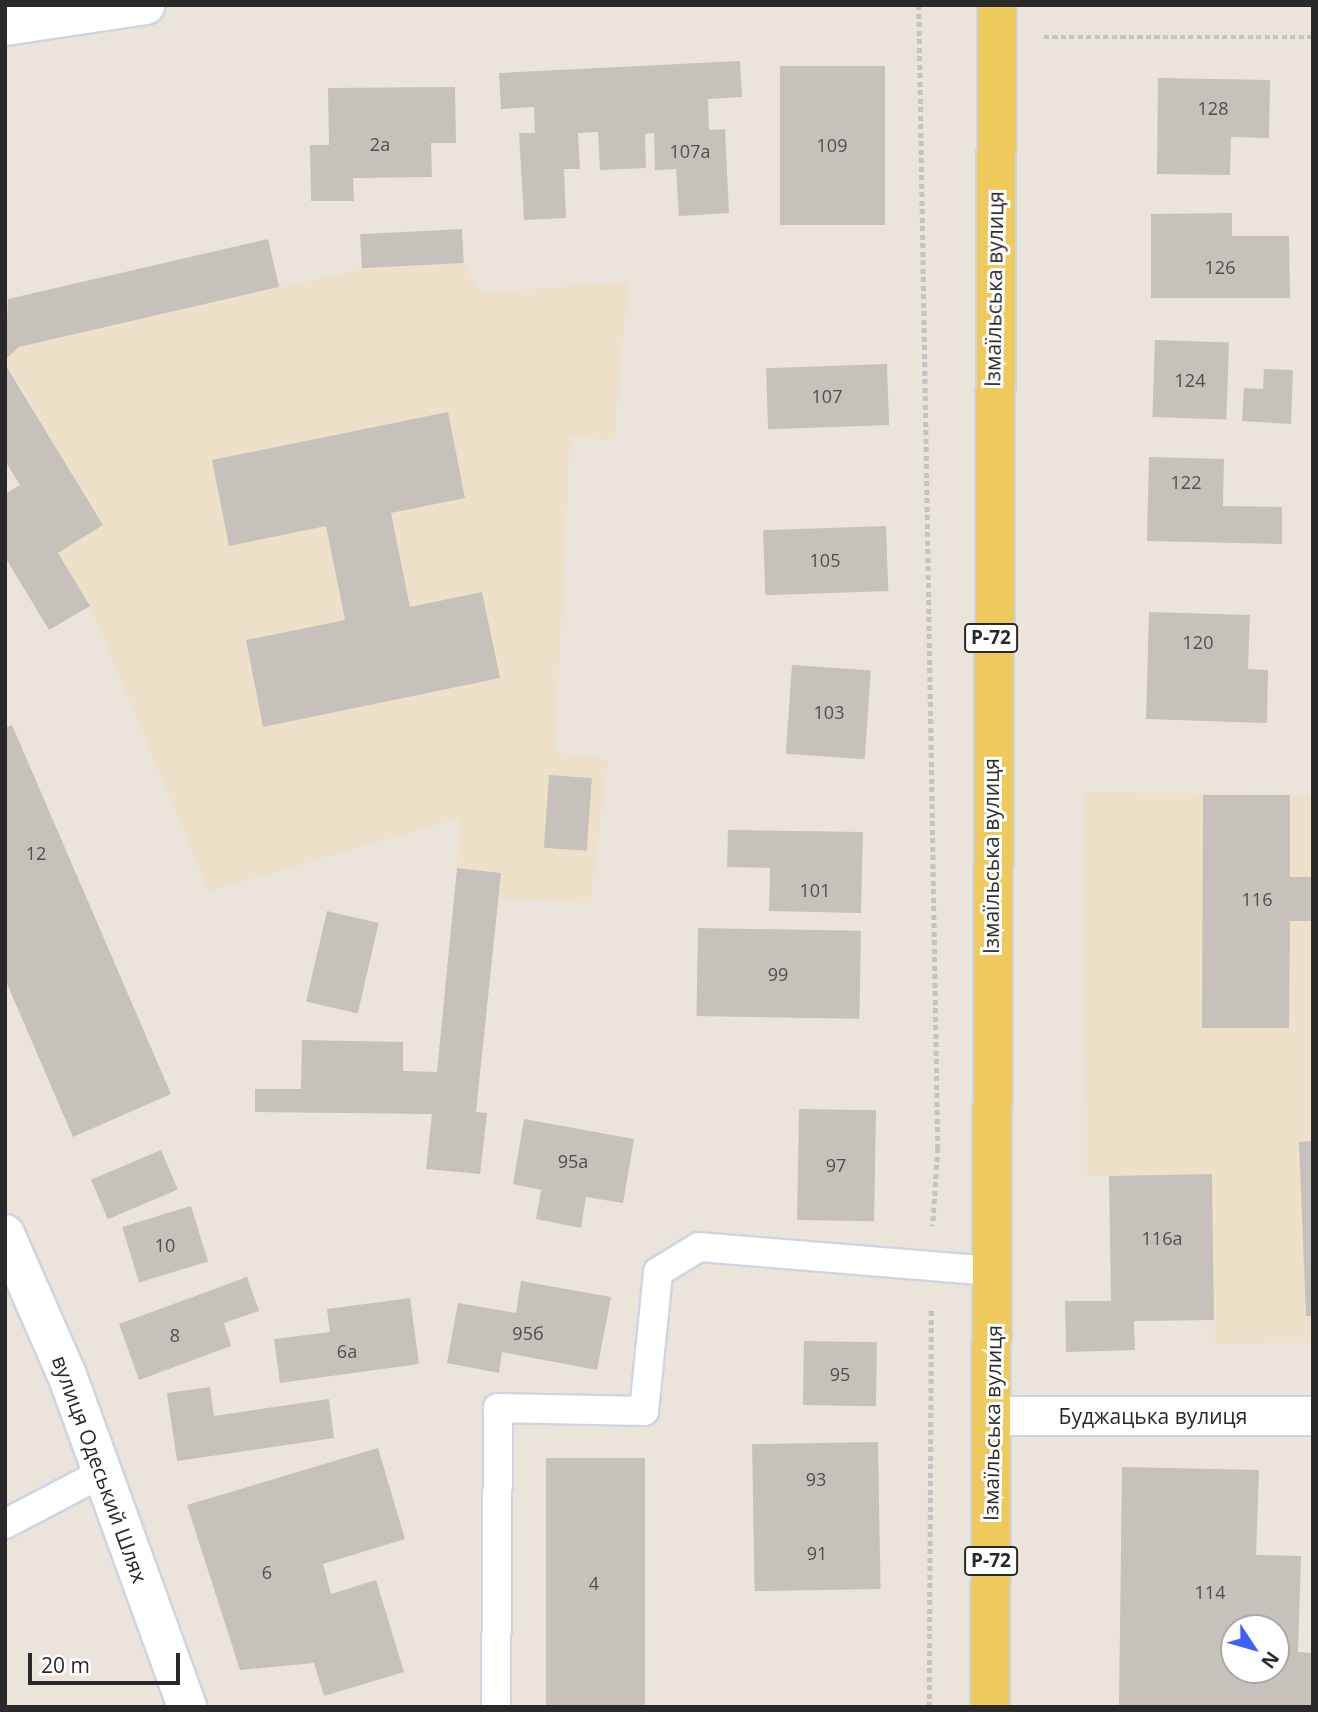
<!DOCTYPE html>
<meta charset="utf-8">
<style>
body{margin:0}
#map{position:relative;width:1318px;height:1712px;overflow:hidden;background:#ebe4db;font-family:"Open Sans",sans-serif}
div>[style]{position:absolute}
.education>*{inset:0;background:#ede1ca}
.building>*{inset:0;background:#c6c1ba;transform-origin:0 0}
.path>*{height:4.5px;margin-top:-2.25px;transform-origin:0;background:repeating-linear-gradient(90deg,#c3c3c3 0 5px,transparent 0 8.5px)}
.roads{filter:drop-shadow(2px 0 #d0d4e2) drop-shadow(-2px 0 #d0d4e2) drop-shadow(0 2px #d0d4e2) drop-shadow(0 -2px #d0d4e2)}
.service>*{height:28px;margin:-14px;padding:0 14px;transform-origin:14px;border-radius:14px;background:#fff}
.minor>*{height:38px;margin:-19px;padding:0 19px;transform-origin:19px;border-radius:19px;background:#fff}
.secondary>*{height:38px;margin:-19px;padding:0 19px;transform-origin:19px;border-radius:19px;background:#fff}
.primary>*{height:38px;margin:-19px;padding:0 19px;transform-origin:19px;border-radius:19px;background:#eeca5d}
span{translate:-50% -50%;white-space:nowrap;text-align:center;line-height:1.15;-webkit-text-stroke:6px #fff;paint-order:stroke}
.number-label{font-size:18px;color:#504f4d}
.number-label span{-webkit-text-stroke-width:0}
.shield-label span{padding:2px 5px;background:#fff;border:2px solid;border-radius:5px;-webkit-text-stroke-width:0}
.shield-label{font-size:19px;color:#292929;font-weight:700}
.street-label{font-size:21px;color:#292929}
.frame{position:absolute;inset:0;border:7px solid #292929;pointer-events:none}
.north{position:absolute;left:1220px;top:1614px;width:70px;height:70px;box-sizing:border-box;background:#fff;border:2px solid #a9a9a9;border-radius:50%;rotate:126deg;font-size:19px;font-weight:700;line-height:28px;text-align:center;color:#292929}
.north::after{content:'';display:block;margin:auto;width:24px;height:32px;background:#3c61f7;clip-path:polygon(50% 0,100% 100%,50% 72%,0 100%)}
.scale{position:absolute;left:28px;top:1653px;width:152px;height:32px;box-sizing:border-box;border:4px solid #292929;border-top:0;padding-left:9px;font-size:21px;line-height:24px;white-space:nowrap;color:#292929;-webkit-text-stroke:5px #fff;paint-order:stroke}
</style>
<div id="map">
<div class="education">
<div style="clip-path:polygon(464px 263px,480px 293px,628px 282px,614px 440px,570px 437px,555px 752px,608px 760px,590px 903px,498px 898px,500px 873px,457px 868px,460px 818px,209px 891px,90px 606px,58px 553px,103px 525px,5px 360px,19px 347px,362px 269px)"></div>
<div style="clip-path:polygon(1084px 792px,1313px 796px,1313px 1342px,1215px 1344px,1212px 1174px,1087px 1176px)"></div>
</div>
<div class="building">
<div style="clip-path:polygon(740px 61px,742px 97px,708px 99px,709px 130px,725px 129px,729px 213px,679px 216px,676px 169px,655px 170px,654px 133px,645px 134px,646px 168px,600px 170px,598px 132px,578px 133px,580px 169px,564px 169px,566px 218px,524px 220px,519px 133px,535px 133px,534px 107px,501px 109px,499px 73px)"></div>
<div style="left:780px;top:66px;width:105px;height:159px"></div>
<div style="clip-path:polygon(1158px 78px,1270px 80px,1269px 138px,1231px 137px,1230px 175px,1157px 174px)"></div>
<div style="clip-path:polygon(455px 87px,456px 143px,431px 143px,432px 177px,353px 178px,354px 201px,311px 201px,310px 145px,329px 145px,328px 88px)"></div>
<div style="clip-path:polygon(1232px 213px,1232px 236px,1289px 236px,1290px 298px,1151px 298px,1151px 214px)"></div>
<div style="left:462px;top:229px;width:34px;height:102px;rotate:87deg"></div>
<div style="clip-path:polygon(268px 239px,279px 287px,19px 347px,5px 360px,8px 299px)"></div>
<div style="left:1155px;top:340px;width:74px;height:77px;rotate:2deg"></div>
<div style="clip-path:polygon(5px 364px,103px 525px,58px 553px,90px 606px,49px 630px,5px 557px,5px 494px,20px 485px,5px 461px)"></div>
<div style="left:887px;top:364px;width:61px;height:121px;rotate:88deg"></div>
<div style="clip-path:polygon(1264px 369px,1293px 370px,1291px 424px,1242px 421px,1244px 388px,1263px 389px)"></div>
<div style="clip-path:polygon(448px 412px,465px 498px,391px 513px,410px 607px,482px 592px,500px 678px,263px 727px,246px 640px,345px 620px,326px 526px,229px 546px,212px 460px)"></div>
<div style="clip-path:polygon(1149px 457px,1224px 459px,1223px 506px,1282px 507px,1282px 544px,1147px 541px)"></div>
<div style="left:886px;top:526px;width:65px;height:123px;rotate:88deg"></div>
<div style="clip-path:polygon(1149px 612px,1250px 615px,1248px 669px,1268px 670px,1267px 723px,1146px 719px)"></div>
<div style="left:792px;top:665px;width:79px;height:89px;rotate:4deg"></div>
<div style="clip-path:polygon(12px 725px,171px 1094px,73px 1137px,5px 979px,5px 728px)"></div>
<div style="left:549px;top:775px;width:43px;height:73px;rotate:4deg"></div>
<div style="clip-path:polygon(1203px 795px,1290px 795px,1290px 877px,1313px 877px,1313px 921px,1290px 921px,1289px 1028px,1202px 1028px)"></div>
<div style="clip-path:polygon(728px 830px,863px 832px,861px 913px,769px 911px,770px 868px,727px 867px)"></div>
<div style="clip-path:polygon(457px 868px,501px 873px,476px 1112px,487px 1113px,480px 1174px,426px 1169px,432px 1114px,255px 1112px,255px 1089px,301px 1089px,302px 1040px,403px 1042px,403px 1071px,437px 1072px)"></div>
<div style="left:327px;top:911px;width:53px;height:93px;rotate:13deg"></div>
<div style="left:698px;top:928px;width:163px;height:88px;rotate:1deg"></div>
<div style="left:799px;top:1109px;width:77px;height:111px;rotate:1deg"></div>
<div style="clip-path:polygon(524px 1119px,634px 1139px,623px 1203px,586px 1197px,581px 1228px,536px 1219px,541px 1190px,513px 1184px)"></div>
<div style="clip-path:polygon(1313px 1141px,1313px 1316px,1306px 1316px,1299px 1142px)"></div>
<div style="left:161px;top:1150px;width:43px;height:76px;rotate:67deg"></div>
<div style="clip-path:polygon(1212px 1174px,1214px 1320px,1134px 1321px,1135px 1350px,1066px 1352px,1065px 1301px,1111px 1301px,1109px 1176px)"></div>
<div style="left:191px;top:1206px;width:58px;height:72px;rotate:73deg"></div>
<div style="clip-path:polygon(247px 1277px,259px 1311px,224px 1323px,231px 1346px,139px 1380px,119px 1324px)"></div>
<div style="clip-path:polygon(521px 1281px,611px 1297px,597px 1370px,502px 1352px,499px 1373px,447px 1363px,458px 1303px,516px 1313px)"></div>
<div style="clip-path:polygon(410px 1298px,419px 1364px,280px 1383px,274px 1339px,330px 1332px,327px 1309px)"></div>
<div style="left:804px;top:1341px;width:73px;height:64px;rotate:1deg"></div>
<div style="clip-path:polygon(210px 1387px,214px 1416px,329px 1399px,334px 1438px,177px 1461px,167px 1393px)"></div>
<div style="left:878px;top:1442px;width:147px;height:126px;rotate:89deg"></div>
<div style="clip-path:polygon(378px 1448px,405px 1539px,323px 1564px,331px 1594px,376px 1580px,404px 1672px,324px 1696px,314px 1663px,240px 1670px,187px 1505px)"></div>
<div style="left:546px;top:1458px;width:99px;height:249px"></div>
<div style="clip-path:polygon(evenodd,1122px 1467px,1259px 1470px,1256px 1555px,1301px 1556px,1298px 1652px,1313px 1653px,1313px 1707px,1119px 1707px,1122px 1467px,1234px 1628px,1276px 1628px,1276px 1670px,1234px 1670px,1234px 1628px)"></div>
</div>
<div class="path">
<div style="left:919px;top:5px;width:1143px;rotate:89.05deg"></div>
<div style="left:938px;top:1148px;width:78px;rotate:93.7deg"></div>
<div style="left:1044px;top:37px;width:269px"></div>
<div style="left:929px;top:1707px;width:399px;rotate:-89.7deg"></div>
</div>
<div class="roads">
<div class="service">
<div style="left:5px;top:1524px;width:110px;rotate:-27.7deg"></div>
<div style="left:496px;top:1707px;width:299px;rotate:-89.6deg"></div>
<div style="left:498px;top:1408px;width:146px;rotate:1.2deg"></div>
<div style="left:644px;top:1411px;width:140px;rotate:-84.2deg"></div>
<div style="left:658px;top:1272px;width:48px;rotate:-31.4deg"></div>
<div style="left:699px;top:1247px;width:295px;rotate:4.7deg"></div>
</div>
<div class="minor">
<div style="left:5px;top:1234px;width:154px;rotate:66.3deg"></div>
<div style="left:67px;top:1375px;width:353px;rotate:70.1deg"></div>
<div style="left:992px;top:1416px;width:321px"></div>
</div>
<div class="secondary">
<div style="left:5px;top:26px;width:142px;rotate:-8.5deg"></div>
</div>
<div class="primary">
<div style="left:990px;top:1707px;width:1702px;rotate:-89.76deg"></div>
</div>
</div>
<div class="number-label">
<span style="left:1213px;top:108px">128</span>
<span style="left:380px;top:144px">2а</span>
<span style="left:832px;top:145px">109</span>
<span style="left:690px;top:151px">107а</span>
<span style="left:1220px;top:267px">126</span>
<span style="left:1190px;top:380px">124</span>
<span style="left:827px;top:396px">107</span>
<span style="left:1186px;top:482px">122</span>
<span style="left:825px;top:560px">105</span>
<span style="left:1198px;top:642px">120</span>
<span style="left:829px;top:712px">103</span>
<span style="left:36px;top:853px">12</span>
<span style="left:815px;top:890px">101</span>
<span style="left:1257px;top:899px">116</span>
<span style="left:778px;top:974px">99</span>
<span style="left:573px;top:1161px">95а</span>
<span style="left:836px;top:1165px">97</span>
<span style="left:1162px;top:1238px">116а</span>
<span style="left:165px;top:1245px">10</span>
<span style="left:528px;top:1333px">95б</span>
<span style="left:175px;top:1335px">8</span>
<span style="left:347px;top:1351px">6а</span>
<span style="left:840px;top:1374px">95</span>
<span style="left:816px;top:1479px">93</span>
<span style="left:817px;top:1553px">91</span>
<span style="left:267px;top:1572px">6</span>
<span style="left:594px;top:1583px">4</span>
<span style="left:1210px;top:1592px">114</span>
</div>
<div class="shield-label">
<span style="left:991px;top:638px">Р-72</span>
<span style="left:991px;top:1561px">Р-72</span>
</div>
<div class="street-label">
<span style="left:994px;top:289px;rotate:-89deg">Ізмаїльська вулиця</span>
<span style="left:991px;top:856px;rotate:-90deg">Ізмаїльська вулиця</span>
<span style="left:1153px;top:1416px">Буджацька вулиця</span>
<span style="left:992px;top:1423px;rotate:-89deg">Ізмаїльська вулиця</span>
<span style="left:100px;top:1469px;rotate:70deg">вулиця Одеський Шлях</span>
</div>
<div class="frame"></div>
<div class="north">N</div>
<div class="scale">20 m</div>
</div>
